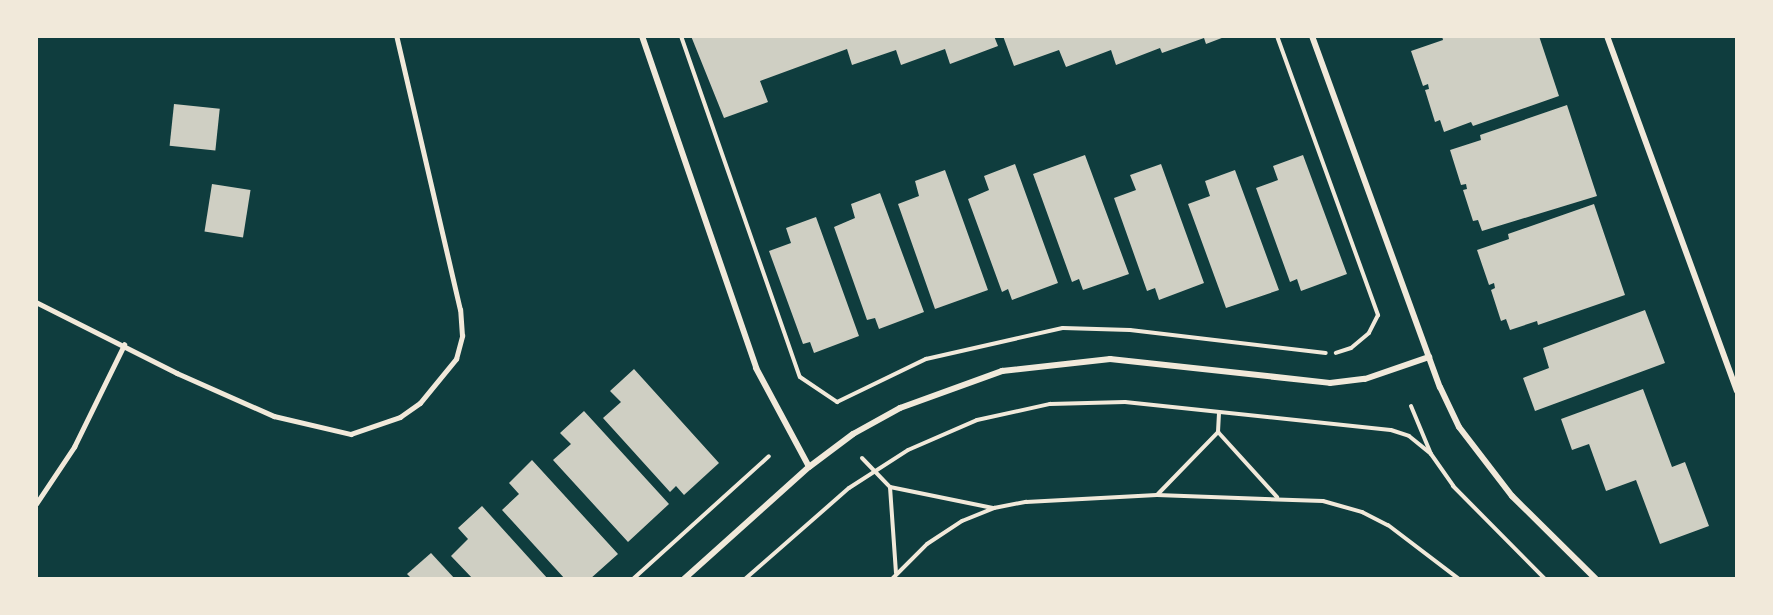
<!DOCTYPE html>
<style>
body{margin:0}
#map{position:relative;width:1773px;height:615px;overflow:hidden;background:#0f3d3e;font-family:Jost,sans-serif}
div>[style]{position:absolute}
.building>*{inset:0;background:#cfcfc3;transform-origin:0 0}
.path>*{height:4px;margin:-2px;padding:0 2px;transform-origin:2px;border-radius:2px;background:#f1e9da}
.service>*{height:4.5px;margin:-2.25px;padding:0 2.25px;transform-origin:2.25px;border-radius:2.25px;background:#f1e9da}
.minor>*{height:6px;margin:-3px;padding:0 3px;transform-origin:3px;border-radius:3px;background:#f1e9da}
span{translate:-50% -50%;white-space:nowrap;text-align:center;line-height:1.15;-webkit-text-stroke:4.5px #f1e9da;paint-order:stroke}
.frame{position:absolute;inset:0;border:38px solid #f1e9da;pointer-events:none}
</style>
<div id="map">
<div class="building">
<div style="clip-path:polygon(691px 36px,994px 36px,998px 46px,950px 64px,945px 49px,901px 65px,896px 50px,852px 65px,847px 49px,760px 81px,768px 102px,724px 118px)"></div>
<div style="clip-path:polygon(1003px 36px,1227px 36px,1206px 44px,1204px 38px,1162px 53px,1160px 48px,1116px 65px,1111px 50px,1066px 67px,1059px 50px,1014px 66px)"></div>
<div style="clip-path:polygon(1442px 36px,1539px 36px,1559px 96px,1473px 126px,1471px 122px,1444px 132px,1440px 120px,1435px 122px,1425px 90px,1429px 89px,1428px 84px,1423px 86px,1411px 51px,1443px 40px)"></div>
<div style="left:174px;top:104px;width:46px;height:42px;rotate:6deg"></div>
<div style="clip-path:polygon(1567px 105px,1597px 196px,1482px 231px,1478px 220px,1473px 221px,1463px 190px,1467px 189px,1466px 184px,1461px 185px,1450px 150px,1481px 140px,1480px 135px)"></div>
<div style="clip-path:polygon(1085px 155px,1129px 274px,1083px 290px,1079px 279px,1072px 282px,1033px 174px)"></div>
<div style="clip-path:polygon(1303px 155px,1347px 274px,1301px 291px,1297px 279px,1290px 282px,1256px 188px,1278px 180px,1273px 166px)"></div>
<div style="clip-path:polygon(1015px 164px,1058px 283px,1012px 300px,1008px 289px,1002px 292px,968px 199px,989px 190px,984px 176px)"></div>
<div style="clip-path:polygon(1161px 164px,1204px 283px,1159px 300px,1155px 288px,1147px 291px,1114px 198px,1136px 190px,1130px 175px)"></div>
<div style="clip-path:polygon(945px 170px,988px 290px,935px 309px,898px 204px,919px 196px,915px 181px)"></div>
<div style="clip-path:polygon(1235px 170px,1279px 290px,1226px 308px,1188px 204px,1210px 196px,1205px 181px)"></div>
<div style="left:212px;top:184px;width:39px;height:48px;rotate:9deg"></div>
<div style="clip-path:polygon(880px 193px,924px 312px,879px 329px,875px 318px,867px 320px,834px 227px,855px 218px,851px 204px)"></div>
<div style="clip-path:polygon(1594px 204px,1625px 295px,1538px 325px,1537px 321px,1510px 330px,1506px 319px,1501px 321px,1491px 290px,1495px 288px,1494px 283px,1489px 285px,1477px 250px,1509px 239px,1508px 234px)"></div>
<div style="clip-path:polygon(816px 217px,859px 336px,814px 353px,810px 342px,803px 344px,769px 251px,791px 243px,786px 228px)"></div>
<div style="clip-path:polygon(1645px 310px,1665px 363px,1535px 411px,1523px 378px,1549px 368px,1543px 348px)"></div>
<div style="clip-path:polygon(634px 369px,719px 463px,684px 495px,676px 486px,670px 492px,603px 418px,621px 402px,610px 391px)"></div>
<div style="clip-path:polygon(1643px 389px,1672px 467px,1685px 462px,1709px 526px,1660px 544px,1636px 480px,1606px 491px,1589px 444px,1572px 450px,1561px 419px)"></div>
<div style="clip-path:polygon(584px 411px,669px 504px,628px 542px,553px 460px,571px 444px,560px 433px)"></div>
<div style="clip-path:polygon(532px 460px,618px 554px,590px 579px,565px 579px,502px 510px,519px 494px,509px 483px)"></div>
<div style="clip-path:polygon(482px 506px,548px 579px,473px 579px,451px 556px,468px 539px,458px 528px)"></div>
<div style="clip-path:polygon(431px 553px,455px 579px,412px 579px,407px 574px)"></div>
</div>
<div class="path">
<div style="left:681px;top:36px;width:361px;rotate:70.8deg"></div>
<div style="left:800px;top:377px;width:45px;rotate:34deg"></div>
<div style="left:837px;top:402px;width:99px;rotate:-25.8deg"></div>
<div style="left:926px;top:359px;width:140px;rotate:-12.8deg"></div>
<div style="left:1063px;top:328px;width:67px;rotate:1.7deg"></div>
<div style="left:1130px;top:330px;width:197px;rotate:6.7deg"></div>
<div style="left:1277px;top:36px;width:297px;rotate:70.1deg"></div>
<div style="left:1378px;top:315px;width:20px;rotate:117deg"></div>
<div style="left:1369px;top:333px;width:23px;rotate:140deg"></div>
<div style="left:1351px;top:348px;width:16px;rotate:162deg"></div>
<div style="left:1411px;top:406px;width:52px;rotate:67.4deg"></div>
<div style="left:1431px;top:454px;width:39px;rotate:55deg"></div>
<div style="left:1453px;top:486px;width:131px;rotate:45.3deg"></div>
<div style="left:1219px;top:413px;width:19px;rotate:93deg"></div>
<div style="left:1218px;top:432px;width:88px;rotate:47.8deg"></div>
<div style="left:862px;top:458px;width:40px;rotate:46deg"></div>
<div style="left:890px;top:487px;width:105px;rotate:11.5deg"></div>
<div style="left:890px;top:487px;width:86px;rotate:86deg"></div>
<div style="left:1157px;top:495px;width:88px;rotate:-45.9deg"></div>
<div style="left:633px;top:579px;width:183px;rotate:-42.1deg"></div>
<div style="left:745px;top:579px;width:138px;rotate:-41.2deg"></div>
<div style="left:849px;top:488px;width:70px;rotate:-32.8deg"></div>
<div style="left:908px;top:450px;width:75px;rotate:-23.5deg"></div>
<div style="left:977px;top:420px;width:75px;rotate:-12.4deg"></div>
<div style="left:1050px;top:404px;width:75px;rotate:-1.5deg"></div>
<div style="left:1125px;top:402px;width:267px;rotate:6deg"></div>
<div style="left:1391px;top:430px;width:19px;rotate:18deg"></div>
<div style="left:1409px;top:436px;width:28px;rotate:39deg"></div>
<div style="left:892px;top:579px;width:49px;rotate:-45deg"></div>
<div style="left:927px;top:544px;width:42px;rotate:-33.3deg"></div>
<div style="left:962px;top:521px;width:35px;rotate:-22deg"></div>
<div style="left:994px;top:508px;width:33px;rotate:-11deg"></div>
<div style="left:1026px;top:502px;width:131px;rotate:-3.1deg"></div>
<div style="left:1157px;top:495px;width:166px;rotate:2.1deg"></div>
<div style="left:1323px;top:501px;width:41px;rotate:15.8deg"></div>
<div style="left:1362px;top:512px;width:29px;rotate:27deg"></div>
<div style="left:1388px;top:525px;width:89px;rotate:37.3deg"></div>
</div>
<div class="service">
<div style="left:36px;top:302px;width:158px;rotate:26.7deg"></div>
<div style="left:177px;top:373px;width:106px;rotate:23.9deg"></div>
<div style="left:274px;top:416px;width:79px;rotate:13.2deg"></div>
<div style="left:351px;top:434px;width:52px;rotate:-19.1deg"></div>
<div style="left:400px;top:417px;width:24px;rotate:-35deg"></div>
<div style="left:420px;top:403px;width:57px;rotate:-50.7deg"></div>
<div style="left:456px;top:359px;width:24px;rotate:-75deg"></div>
<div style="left:462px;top:336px;width:26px;rotate:-94deg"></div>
<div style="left:460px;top:310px;width:281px;rotate:-103.1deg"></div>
<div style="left:36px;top:504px;width:69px;rotate:-56.3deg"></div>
<div style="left:74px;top:447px;width:114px;rotate:-63.9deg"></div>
</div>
<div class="minor">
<div style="left:642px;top:36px;width:351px;rotate:71deg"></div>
<div style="left:756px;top:368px;width:112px;rotate:61.8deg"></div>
<div style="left:1312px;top:36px;width:374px;rotate:70deg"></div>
<div style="left:1440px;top:387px;width:44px;rotate:64.6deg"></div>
<div style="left:1459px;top:427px;width:87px;rotate:52.5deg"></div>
<div style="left:1512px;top:496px;width:118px;rotate:44.7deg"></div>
<div style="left:1607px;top:36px;width:378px;rotate:69.9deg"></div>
<div style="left:684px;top:579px;width:168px;rotate:-41.9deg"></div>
<div style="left:809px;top:467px;width:55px;rotate:-36.9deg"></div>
<div style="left:853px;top:434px;width:54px;rotate:-29deg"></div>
<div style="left:900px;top:408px;width:109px;rotate:-19.9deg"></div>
<div style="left:1002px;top:371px;width:109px;rotate:-6.3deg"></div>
<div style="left:1110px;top:359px;width:221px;rotate:6.2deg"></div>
<div style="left:1330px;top:383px;width:35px;rotate:-7deg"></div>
<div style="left:1365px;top:379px;width:68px;rotate:-19deg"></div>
</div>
<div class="frame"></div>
</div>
